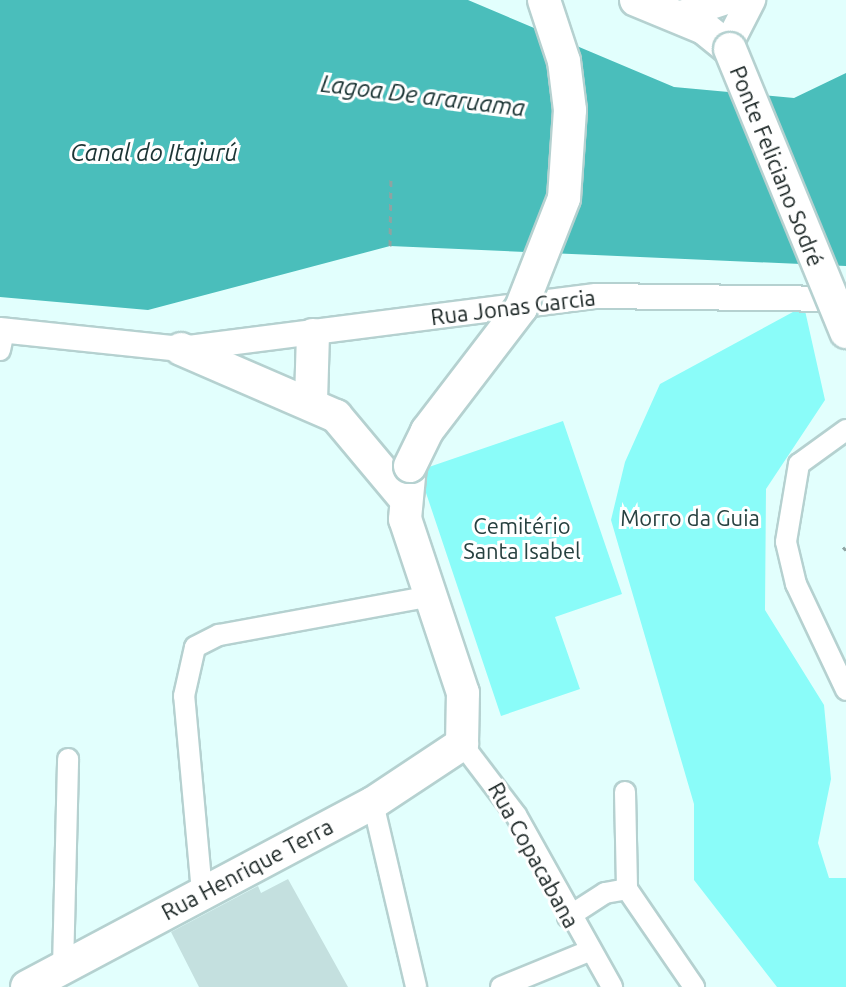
<!DOCTYPE html>
<meta charset="utf-8">
<style>
body{margin:0}
#map{position:relative;width:846px;height:987px;overflow:hidden;background:#e2fffd;font-family:Ubuntu,sans-serif}
div>[style]{position:absolute}
.green>*{inset:0;background:#8afcf9}
.water>*{inset:0;background:#4abebb}
.building>*{inset:0;background:#c4e0df}
.path>*{height:3px;margin-top:-1.5px;transform-origin:0;background:repeating-linear-gradient(90deg,#8ea3a2 0 6px,transparent 0 12px)}
.roads{filter:drop-shadow(2px 0 #b5d1d0) drop-shadow(-2px 0 #b5d1d0) drop-shadow(0 2px #b5d1d0) drop-shadow(0 -2px #b5d1d0)}
.minor>*{height:20px;margin:-10px;padding:0 10px;transform-origin:10px;border-radius:10px;background:#fff}
.tertiary>*{height:24px;margin:-12px;padding:0 12px;transform-origin:12px;border-radius:12px;background:#fff}
.secondary>*{height:28px;margin:-14px;padding:0 14px;transform-origin:14px;border-radius:14px;background:#fff}
.primary>*{height:32px;margin:-16px;padding:0 16px;transform-origin:16px;border-radius:16px;background:#fff}
.bridges{filter:drop-shadow(2px 0 #b5d1d0) drop-shadow(-2px 0 #b5d1d0) drop-shadow(0 2px #b5d1d0) drop-shadow(0 -2px #b5d1d0)}
.primary-bridge>*{height:32px;margin:-16px;padding:0 16px;transform-origin:16px;border-radius:16px;background:#fff}
span{translate:-50% -50%;white-space:nowrap;text-align:center;line-height:1.15;-webkit-text-stroke:6px #fff;paint-order:stroke}
.street-label{font-size:22px;color:#15201f}
.park-label{font-size:22px;color:#274140}
.water-label{font-size:24px;color:#1b3434;font-style:italic}
</style>
<div id="map">
<div class="green">
<div style="clip-path:polygon(804px 306px,825px 400px,766px 489px,765px 610px,824px 705px,831px 779px,818px 843px,829px 878px,846px 878px,846px 987px,777px 987px,694px 880px,694px 804px,611px 520px,625px 462px,660px 384px)"></div>
<div style="clip-path:polygon(563px 421px,622px 594px,555px 617px,580px 689px,501px 716px,422px 481px,426px 468px)"></div>
</div>
<div class="water">
<div style="clip-path:polygon(0 0,468px 0,674px 87px,794px 98px,846px 73px,846px 266px,390px 246px,148px 310px,0 297px)"></div>
</div>
<div class="building">
<div style="clip-path:polygon(288px 879px,348px 987px,199px 987px,171px 932px,258px 886px,261px 893px)"></div>
</div>
<div class="path">
<div style="left:390px;top:246px;width:69px;rotate:-89.2deg"></div>
<div style="left:843px;top:547px;width:4px;rotate:45deg"></div>
</div>
<div class="roads">
<div class="minor">
<div style="left:0;top:350px;width:19px;rotate:-78deg"></div>
<div style="left:846px;top:430px;width:58px;rotate:144.1deg"></div>
<div style="left:799px;top:464px;width:79px;rotate:99.5deg"></div>
<div style="left:786px;top:542px;width:43px;rotate:76.6deg"></div>
<div style="left:796px;top:584px;width:117px;rotate:64.7deg"></div>
<div style="left:462px;top:744px;width:89px;rotate:52.7deg"></div>
<div style="left:516px;top:815px;width:197px;rotate:60.8deg"></div>
<div style="left:625px;top:792px;width:97px;rotate:88.8deg"></div>
<div style="left:373px;top:803px;width:189px;rotate:76.8deg"></div>
<div style="left:627px;top:889px;width:119px;rotate:55.6deg"></div>
<div style="left:202px;top:892px;width:197px;rotate:-95.2deg"></div>
<div style="left:184px;top:696px;width:50px;rotate:-77.3deg"></div>
<div style="left:195px;top:647px;width:27px;rotate:-27deg"></div>
<div style="left:219px;top:635px;width:211px;rotate:-10.4deg"></div>
<div style="left:568px;top:917px;width:44px;rotate:-33deg"></div>
<div style="left:605px;top:893px;width:22px;rotate:-10deg"></div>
<div style="left:63px;top:968px;width:209px;rotate:-88.6deg"></div>
<div style="left:501px;top:987px;width:95px;rotate:-22.2deg"></div>
</div>
<div class="tertiary">
<div style="left:0;top:330px;width:182px;rotate:6deg"></div>
<div style="left:181px;top:349px;width:418px;rotate:-7.3deg"></div>
<div style="left:596px;top:296px;width:250px;rotate:0.7deg"></div>
</div>
<div class="secondary">
<div style="left:675px;top:17px;width:54px;rotate:-18.4deg"></div>
<div style="left:728px;top:45px;width:51px;rotate:-62.9deg"></div>
</div>
<div class="primary">
<div style="left:636px;top:0;width:74px;rotate:22.4deg"></div>
<div style="left:704px;top:28px;width:33px;rotate:39deg"></div>
<div style="left:181px;top:349px;width:169px;rotate:23.4deg"></div>
<div style="left:336px;top:416px;width:103px;rotate:50.1deg"></div>
<div style="left:311px;top:401px;width:66px;rotate:-88.3deg"></div>
<div style="left:27px;top:987px;width:392px;rotate:-28deg"></div>
<div style="left:373px;top:803px;width:107px;rotate:-33.5deg"></div>
<div style="left:462px;top:744px;width:51px;rotate:-88.9deg"></div>
<div style="left:463px;top:693px;width:183px;rotate:-108.4deg"></div>
<div style="left:405px;top:519px;width:53px;rotate:-84.6deg"></div>
</div>
</div>
<div class="bridges">
<div class="primary-bridge">
<div style="left:730px;top:49px;width:306px;rotate:67.7deg"></div>
<div style="left:410px;top:466px;width:39px;rotate:-64deg"></div>
<div style="left:427px;top:431px;width:155px;rotate:-52.6deg"></div>
<div style="left:521px;top:308px;width:118px;rotate:-68.6deg"></div>
<div style="left:564px;top:198px;width:88px;rotate:-86.1deg"></div>
<div style="left:570px;top:110px;width:49px;rotate:-97deg"></div>
<div style="left:564px;top:61px;width:64px;rotate:-108.2deg"></div>
</div>
</div>
<div class="street-label">
<span style="left:777px;top:166px;rotate:68deg">Ponte Feliciano Sodré</span>
<span style="left:513px;top:307px;rotate:-7deg">Rua Jonas Garcia</span>
<span style="left:534px;top:855px;rotate:61deg">Rua Copacabana</span>
<span style="left:247px;top:869px;rotate:-28deg">Rua Henrique Terra</span>
</div>
<div class="park-label">
<span style="left:690px;top:518px">Morro da Guia</span>
<span style="left:522px;top:538px">Cemitério<br>Santa Isabel</span>
</div>
<div class="water-label">
<span style="left:423px;top:96px;rotate:7deg">Lagoa De araruama</span>
<span style="left:154px;top:153px">Canal do Itajurú</span>
</div>
</div>
